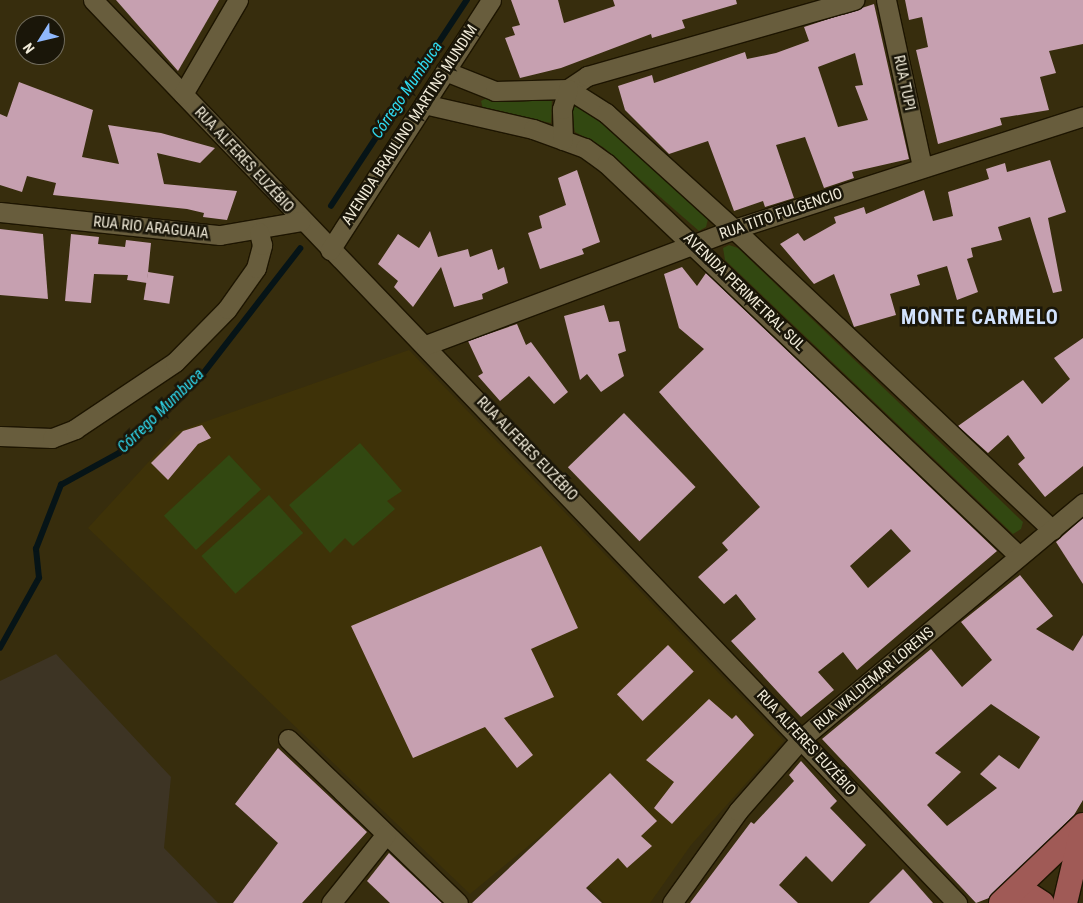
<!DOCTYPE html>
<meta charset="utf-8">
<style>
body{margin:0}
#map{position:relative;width:1083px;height:903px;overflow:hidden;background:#372d0d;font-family:"Roboto Condensed",sans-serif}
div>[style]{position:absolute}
.industrial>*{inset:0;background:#3d3424}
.built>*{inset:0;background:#3e3208}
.green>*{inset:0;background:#324811;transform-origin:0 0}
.stream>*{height:5.5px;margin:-2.75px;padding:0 2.75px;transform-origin:2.75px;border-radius:2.75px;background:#061417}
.building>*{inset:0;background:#c6a0b0;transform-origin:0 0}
.roads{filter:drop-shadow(1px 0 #1d1501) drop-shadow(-1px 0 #1d1501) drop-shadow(0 1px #1d1501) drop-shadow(0 -1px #1d1501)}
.minor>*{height:19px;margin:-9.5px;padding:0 9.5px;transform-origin:9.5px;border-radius:9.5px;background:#685d3d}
.major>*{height:24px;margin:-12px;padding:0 12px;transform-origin:12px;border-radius:12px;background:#a05a56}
span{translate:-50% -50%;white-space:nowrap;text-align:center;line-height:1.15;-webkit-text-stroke:5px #1a1609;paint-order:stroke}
.street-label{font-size:15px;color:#f1ebd9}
.water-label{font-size:16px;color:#2fdaf0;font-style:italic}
.district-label{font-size:20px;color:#d2e2fc;font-weight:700;letter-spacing:1px}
.north{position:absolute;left:15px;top:15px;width:50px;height:50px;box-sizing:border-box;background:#1a1609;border:1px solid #706b5c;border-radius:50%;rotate:234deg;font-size:14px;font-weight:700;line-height:20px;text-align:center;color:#f1ebd9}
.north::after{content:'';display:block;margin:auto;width:18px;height:22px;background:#8fb8fd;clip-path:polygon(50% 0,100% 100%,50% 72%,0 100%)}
</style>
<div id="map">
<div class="industrial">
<div style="clip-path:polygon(56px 654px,171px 777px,164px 848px,218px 903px,0 903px,0 681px)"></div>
</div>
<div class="built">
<div style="clip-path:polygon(409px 350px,784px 741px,691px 845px,650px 903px,604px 903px,543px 834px,470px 894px,88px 528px,176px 432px)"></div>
</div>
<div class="green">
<div style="clip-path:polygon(487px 98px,552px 98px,551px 123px,483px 109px,481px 101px)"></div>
<div style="clip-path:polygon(580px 106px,628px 142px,708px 219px,706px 227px,699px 231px,603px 147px,575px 132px,570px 107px)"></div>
<div style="clip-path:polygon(729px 245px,738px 248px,1023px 522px,1021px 529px,1013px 534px,725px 260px,723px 248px)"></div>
<div style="clip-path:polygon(360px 443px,402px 491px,387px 501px,395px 509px,353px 546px,345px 538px,330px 553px,289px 505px)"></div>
<div style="left:229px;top:455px;width:47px;height:89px;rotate:47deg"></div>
<div style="left:269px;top:495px;width:51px;height:91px;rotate:48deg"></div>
</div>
<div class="stream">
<div style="left:331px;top:206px;width:247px;rotate:-56.6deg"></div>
<div style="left:0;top:648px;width:80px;rotate:-60.9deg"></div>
<div style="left:39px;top:578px;width:29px;rotate:-96deg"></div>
<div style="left:36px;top:549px;width:69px;rotate:-68.7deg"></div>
<div style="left:61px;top:485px;width:66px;rotate:-28.9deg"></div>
<div style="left:119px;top:453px;width:109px;rotate:-42.8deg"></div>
<div style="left:199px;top:379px;width:165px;rotate:-52.2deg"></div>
</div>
<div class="building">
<div style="clip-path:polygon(116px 0,219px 0,178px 71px)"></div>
<div style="clip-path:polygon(511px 0,558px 0,564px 23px,615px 6px,613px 0,736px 0,737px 4px,682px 20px,685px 28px,652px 38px,651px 34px,561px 68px,520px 78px,505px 38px,515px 35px,512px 27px,520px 25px)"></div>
<div style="clip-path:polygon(905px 0,1083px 0,1083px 44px,1049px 51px,1056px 73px,1040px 77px,1049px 110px,1000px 118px,1002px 125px,938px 144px,916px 50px,928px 47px,922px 17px,909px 20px)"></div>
<div style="clip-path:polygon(evenodd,874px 4px,909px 159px,852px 172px,854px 178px,824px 188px,805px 137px,776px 145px,794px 198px,765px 207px,763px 201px,734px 211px,708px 141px,669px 154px,625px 110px,618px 86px,652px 75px,654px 83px,745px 52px,747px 59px,776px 53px,809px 41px,804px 27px,874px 4px,855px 53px,863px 85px,855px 86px,868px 120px,838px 127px,818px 67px,855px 53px)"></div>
<div style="clip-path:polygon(19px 82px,93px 110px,82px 157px,119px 164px,108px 125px,161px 133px,215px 148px,200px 163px,157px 153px,164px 184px,237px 191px,227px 220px,203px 217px,204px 213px,187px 209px,53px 195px,56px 183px,27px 176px,22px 192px,0 185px,0 114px,7px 117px)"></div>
<div style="clip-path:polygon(1050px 160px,1066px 212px,1048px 218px,1062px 291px,1053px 293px,1030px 217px,998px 227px,1002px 240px,971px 248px,973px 257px,967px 259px,978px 292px,957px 300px,947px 266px,917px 275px,920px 285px,890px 294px,896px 315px,854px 327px,834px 274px,814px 284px,780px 244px,798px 233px,804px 241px,836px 223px,834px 217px,864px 207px,866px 214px,924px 190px,933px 221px,953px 216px,948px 192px,989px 179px,986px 169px,1005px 163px,1007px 172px)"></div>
<div style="clip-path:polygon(577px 170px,600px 242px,582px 249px,584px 254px,540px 269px,528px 233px,542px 228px,539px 216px,566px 205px,558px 178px)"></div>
<div style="clip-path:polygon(0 229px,43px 234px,48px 299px,0 295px)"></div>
<div style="clip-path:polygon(430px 231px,438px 257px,468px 249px,470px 257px,492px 249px,498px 270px,504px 267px,508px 283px,482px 294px,483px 299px,454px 307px,441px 267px,413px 307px,394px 287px,398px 281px,378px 264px,398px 234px,419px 248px)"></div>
<div style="clip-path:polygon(71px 234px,99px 237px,98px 244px,125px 247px,126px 240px,151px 243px,147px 283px,127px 280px,128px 275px,94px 274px,91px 303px,65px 301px)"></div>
<div style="clip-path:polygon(evenodd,682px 267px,697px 286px,706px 273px,997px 551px,857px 670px,843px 652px,818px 672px,834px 690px,801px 717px,731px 641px,756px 619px,736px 594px,724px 604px,698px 577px,728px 550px,722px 543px,760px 507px,659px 392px,704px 349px,679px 328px,664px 274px,682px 267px,891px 529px,911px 551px,868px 588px,850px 566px,891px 529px)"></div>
<div style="left:148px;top:272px;width:26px;height:28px;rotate:9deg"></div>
<div style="clip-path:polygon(604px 305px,609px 322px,619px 321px,626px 351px,618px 354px,624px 376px,601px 392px,587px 374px,580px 380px,564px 316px)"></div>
<div style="clip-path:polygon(517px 324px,526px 345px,531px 342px,568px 392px,554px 404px,529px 376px,500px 401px,478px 376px,483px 373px,468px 341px)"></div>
<div style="clip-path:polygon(1083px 338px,1083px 466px,1045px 497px,1018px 464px,1025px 458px,1008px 435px,988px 453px,958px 426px,1023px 380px,1042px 404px,1070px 379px,1054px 358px)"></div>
<div style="left:624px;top:413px;width:103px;height:78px;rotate:46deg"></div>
<div style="clip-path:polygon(202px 425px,211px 438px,198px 444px,168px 480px,151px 463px,183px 431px)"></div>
<div style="clip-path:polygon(1083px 518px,1083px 584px,1056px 542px)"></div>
<div style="clip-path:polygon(541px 546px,578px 628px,531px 649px,554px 697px,504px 718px,533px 755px,517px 768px,485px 727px,413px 758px,351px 626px)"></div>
<div style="clip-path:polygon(evenodd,1020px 575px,1053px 616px,1036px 629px,1073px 651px,1083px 635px,1083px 800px,1074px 815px,989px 898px,976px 903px,822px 739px,931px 649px,962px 687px,992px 660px,961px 622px,1020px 575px,991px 704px,1040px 737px,1019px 769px,999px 755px,980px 774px,997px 788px,947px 826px,927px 805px,961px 772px,935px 753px,991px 704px)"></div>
<div style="left:668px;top:645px;width:37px;height:71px;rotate:46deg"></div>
<div style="clip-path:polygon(709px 699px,732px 719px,736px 715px,754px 735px,672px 824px,654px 808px,674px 782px,646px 760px)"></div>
<div style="clip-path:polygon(278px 748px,367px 832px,302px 903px,233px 903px,278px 843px,235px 804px)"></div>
<div style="clip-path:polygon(801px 761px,837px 801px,830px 808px,866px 845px,832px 882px,806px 856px,779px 885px,798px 903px,690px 903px,751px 822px,754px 824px,794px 781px,789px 775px)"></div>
<div style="clip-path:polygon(610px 773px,657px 821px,641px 836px,652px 846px,627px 868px,618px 858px,586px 888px,602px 903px,472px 903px)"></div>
<div style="clip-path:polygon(389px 853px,442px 903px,390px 903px,367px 881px)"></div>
<div style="clip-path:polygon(903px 869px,933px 903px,869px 903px)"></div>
</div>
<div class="roads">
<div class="minor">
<div style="left:93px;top:0;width:1250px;rotate:46.26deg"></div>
<div style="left:886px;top:0;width:170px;rotate:77.8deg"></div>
<div style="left:445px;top:71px;width:54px;rotate:21.8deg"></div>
<div style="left:495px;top:91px;width:73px;rotate:-1.6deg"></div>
<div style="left:568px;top:89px;width:23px;rotate:-34deg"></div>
<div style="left:587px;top:76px;width:278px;rotate:-15.9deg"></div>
<div style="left:568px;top:89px;width:45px;rotate:32.3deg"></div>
<div style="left:606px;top:113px;width:173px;rotate:42.2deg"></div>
<div style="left:734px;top:229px;width:438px;rotate:43.4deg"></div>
<div style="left:183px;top:94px;width:109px;rotate:-59.7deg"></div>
<div style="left:424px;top:104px;width:112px;rotate:12.9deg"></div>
<div style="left:533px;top:129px;width:55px;rotate:20.1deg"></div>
<div style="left:585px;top:148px;width:26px;rotate:36deg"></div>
<div style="left:606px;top:163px;width:570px;rotate:43.58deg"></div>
<div style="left:563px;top:140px;width:31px;rotate:-92deg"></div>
<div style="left:562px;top:109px;width:21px;rotate:-73deg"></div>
<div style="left:0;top:212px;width:221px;rotate:6deg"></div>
<div style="left:220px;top:235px;width:82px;rotate:-9.8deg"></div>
<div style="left:330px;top:250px;width:297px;rotate:-57.2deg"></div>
<div style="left:426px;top:345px;width:329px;rotate:-20.6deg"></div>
<div style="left:734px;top:229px;width:367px;rotate:-17.9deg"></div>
<div style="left:0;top:436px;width:52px;rotate:2.2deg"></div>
<div style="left:52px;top:438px;width:25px;rotate:-21deg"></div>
<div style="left:75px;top:429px;width:120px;rotate:-33.8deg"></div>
<div style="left:175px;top:362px;width:74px;rotate:-45.5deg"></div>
<div style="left:227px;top:309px;width:50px;rotate:-54.7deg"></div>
<div style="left:256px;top:268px;width:24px;rotate:-75deg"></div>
<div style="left:262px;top:245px;width:13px;rotate:-103deg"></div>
<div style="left:288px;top:739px;width:236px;rotate:44deg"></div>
<div style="left:331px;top:903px;width:88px;rotate:-51.4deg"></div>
<div style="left:672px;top:903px;width:113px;rotate:-54.3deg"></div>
<div style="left:738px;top:811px;width:96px;rotate:-48.8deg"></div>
<div style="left:801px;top:739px;width:368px;rotate:-39.9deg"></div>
</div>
<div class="major">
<div style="left:1013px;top:893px;width:15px;rotate:4deg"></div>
<div style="left:1028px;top:894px;width:17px;rotate:33deg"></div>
<div style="left:1001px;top:903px;width:113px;rotate:-43.6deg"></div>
<div style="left:1065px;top:903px;width:79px;rotate:-76.8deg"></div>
</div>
</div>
<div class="street-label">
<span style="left:904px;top:83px;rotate:78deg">RUA TUPI</span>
<span style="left:410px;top:125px;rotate:-57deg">AVENIDA BRAULINO MARTINS MUNDIM</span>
<span style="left:244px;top:160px;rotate:47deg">RUA ALFERES EUZÉBIO</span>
<span style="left:781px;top:214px;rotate:-19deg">RUA TITO FULGENCIO</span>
<span style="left:151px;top:228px;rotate:6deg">RUA RIO ARAGUAIA</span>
<span style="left:744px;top:292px;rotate:44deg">AVENIDA PERIMETRAL SUL</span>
<span style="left:527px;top:449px;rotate:46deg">RUA ALFERES EUZÉBIO</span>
<span style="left:874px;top:679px;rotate:-40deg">RUA WALDEMAR LORENS</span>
<span style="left:806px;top:743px;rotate:47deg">RUA ALFERES EUZÉBIO</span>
</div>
<div class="water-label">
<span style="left:407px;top:90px;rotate:-56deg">Córrego Mumbuca</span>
<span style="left:161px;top:411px;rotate:-44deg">Córrego Mumbuca</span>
</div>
<div class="district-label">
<span style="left:980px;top:317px">MONTE CARMELO</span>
</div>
<div class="north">N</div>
</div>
